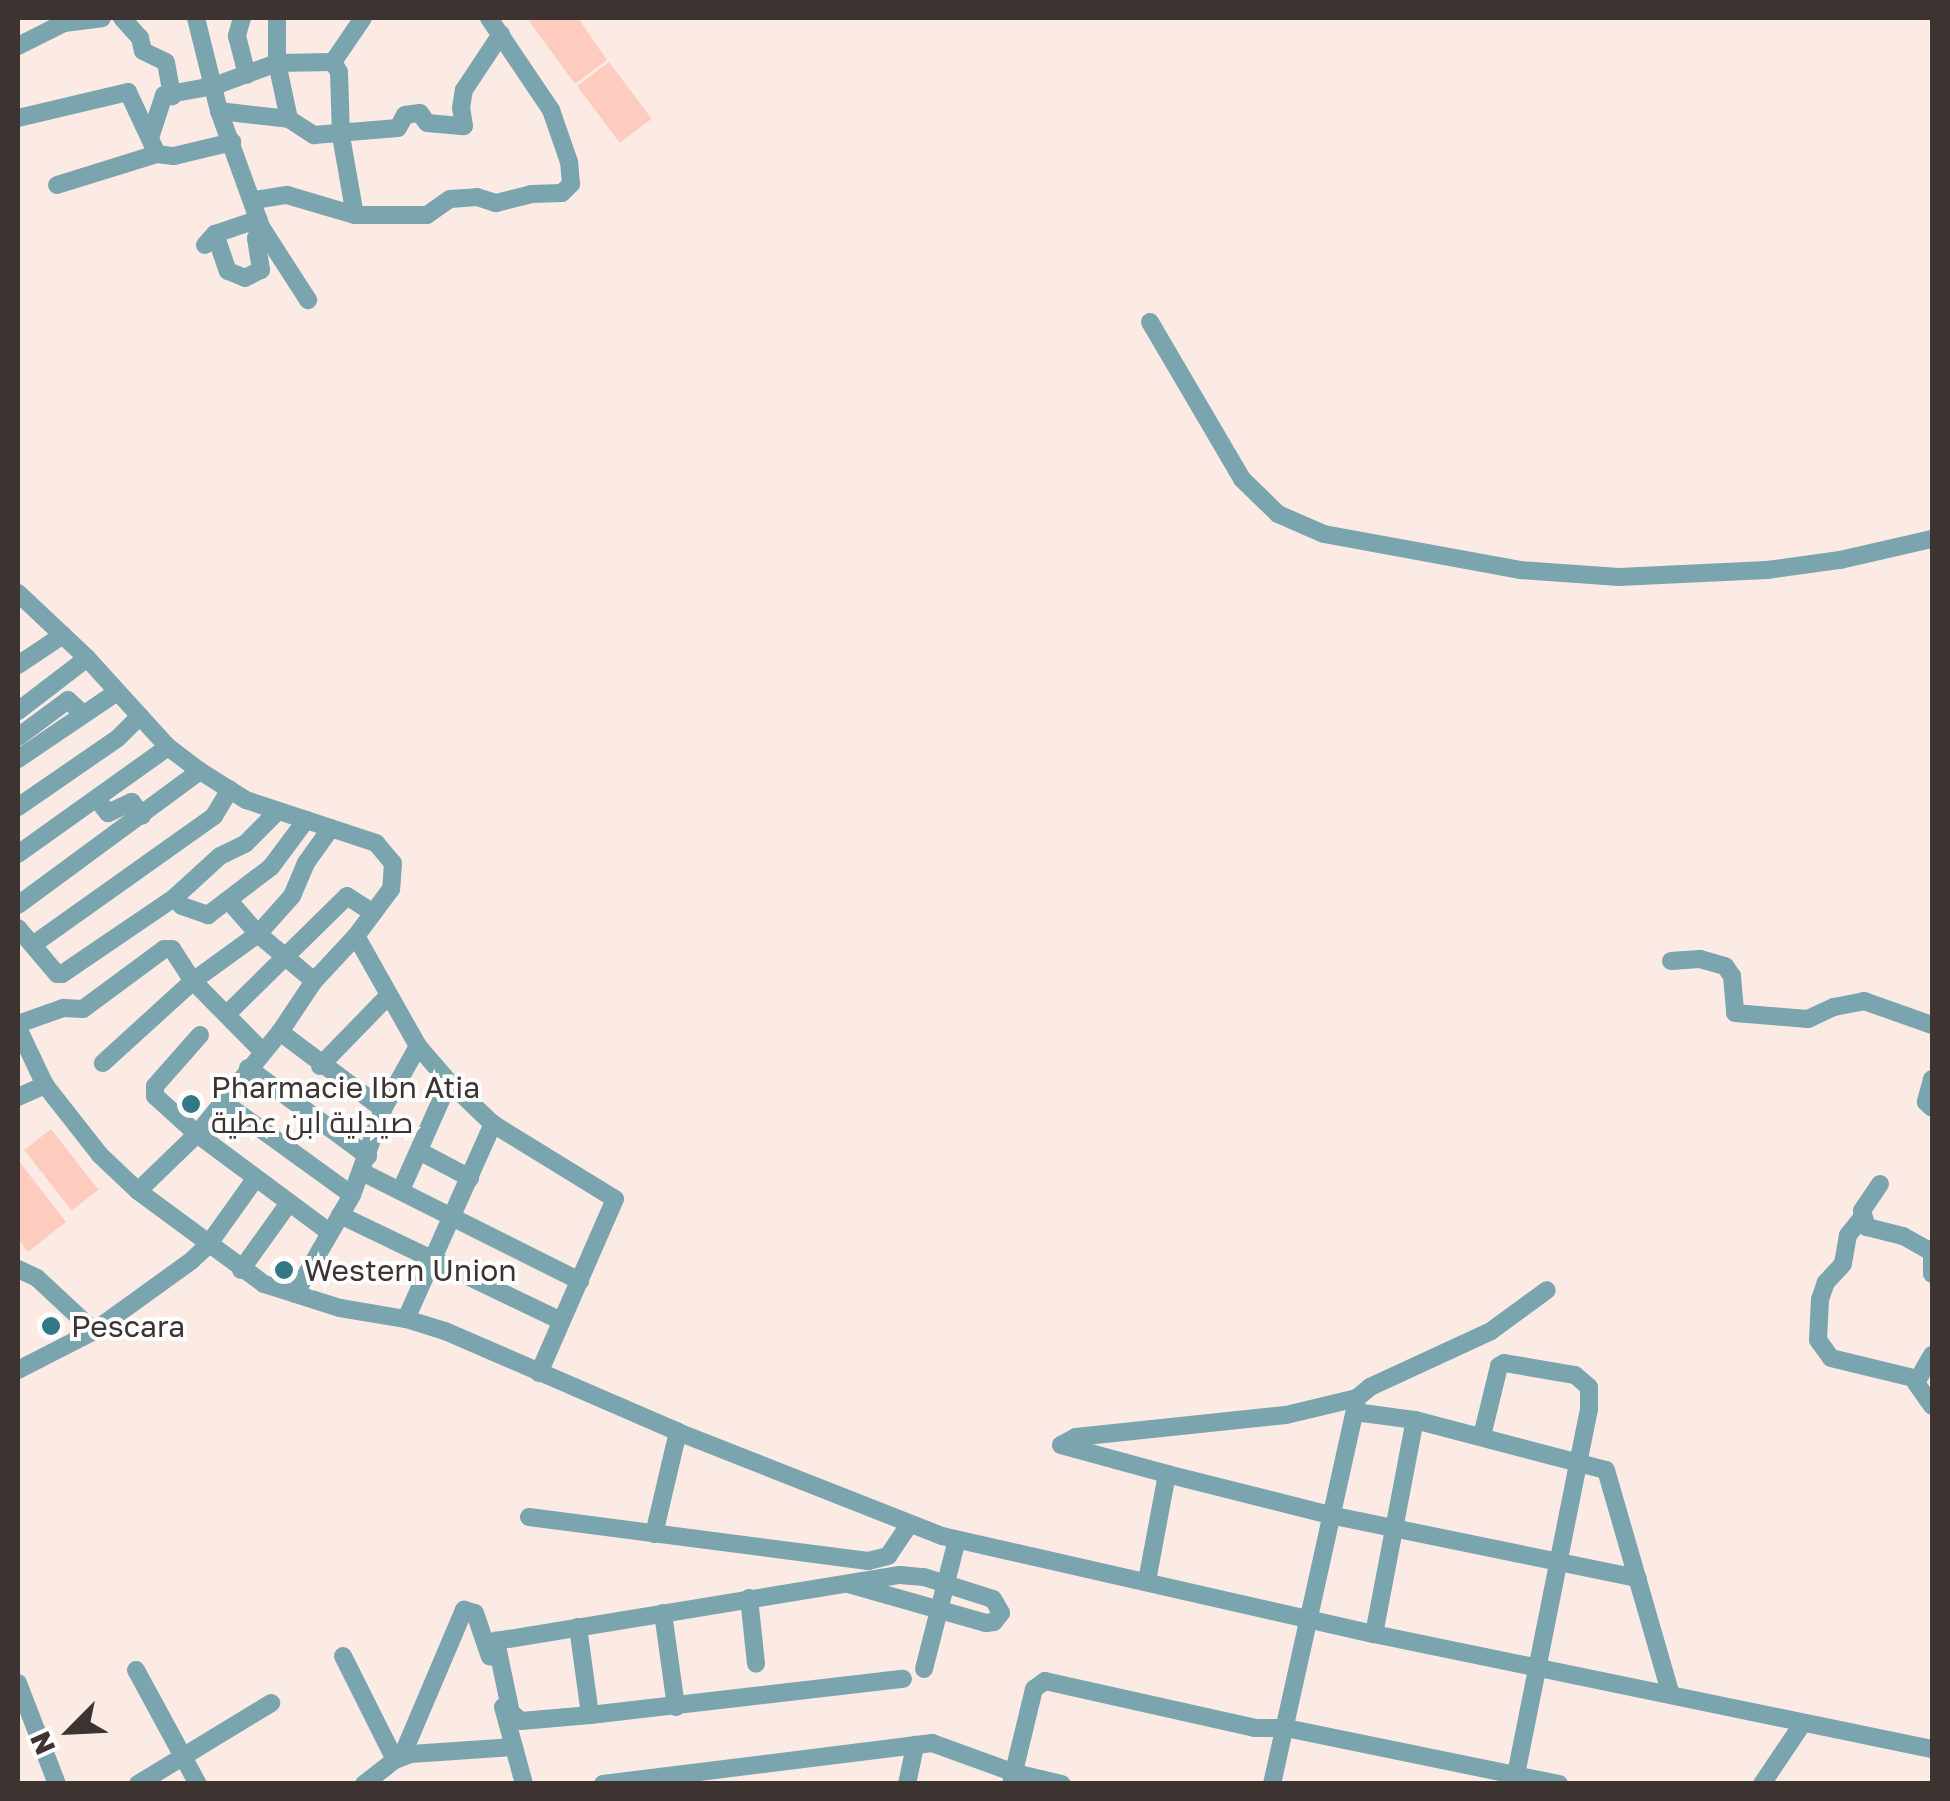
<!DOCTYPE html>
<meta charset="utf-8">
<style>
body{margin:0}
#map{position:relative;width:1950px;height:1801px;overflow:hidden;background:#fceae5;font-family:"Golos Text",Cairo,sans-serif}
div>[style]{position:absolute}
.green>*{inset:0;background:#fdccbf;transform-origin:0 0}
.minor>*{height:18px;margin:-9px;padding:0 9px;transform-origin:9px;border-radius:9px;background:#7aa4ae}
.dots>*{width:28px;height:28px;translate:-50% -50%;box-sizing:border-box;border:5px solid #fff;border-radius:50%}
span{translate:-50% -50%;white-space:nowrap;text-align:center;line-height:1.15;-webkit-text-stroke:8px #fff;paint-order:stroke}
.poi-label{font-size:30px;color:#3d3432}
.left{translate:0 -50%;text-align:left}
.frame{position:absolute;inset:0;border:20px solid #3d3432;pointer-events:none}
.north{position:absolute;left:20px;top:1681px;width:100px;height:100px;-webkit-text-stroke:8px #fff;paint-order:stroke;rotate:246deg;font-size:28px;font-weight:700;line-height:40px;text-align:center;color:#3d3432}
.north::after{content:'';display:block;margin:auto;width:35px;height:45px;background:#3d3432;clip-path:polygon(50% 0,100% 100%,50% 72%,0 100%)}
</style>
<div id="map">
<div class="green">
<div style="clip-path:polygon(535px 18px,578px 18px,607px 60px,575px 84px,529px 21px)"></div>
<div style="left:609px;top:62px;width:71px;height:40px;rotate:53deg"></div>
<div style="left:51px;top:1129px;width:77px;height:34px;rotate:52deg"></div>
<div style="clip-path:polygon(18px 1160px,66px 1222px,28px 1252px,18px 1239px)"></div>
</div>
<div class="minor">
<div style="left:122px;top:18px;width:27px;rotate:48deg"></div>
<div style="left:140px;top:38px;width:13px;rotate:77deg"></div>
<div style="left:143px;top:51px;width:25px;rotate:26deg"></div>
<div style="left:166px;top:62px;width:35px;rotate:80deg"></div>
<div style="left:196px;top:18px;width:96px;rotate:76.1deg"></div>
<div style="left:219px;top:111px;width:123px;rotate:70.1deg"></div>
<div style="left:261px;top:227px;width:87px;rotate:57.2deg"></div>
<div style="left:242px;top:18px;width:19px;rotate:106deg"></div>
<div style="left:237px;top:36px;width:40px;rotate:75.6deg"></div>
<div style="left:277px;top:18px;width:45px;rotate:90deg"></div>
<div style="left:277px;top:63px;width:57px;rotate:77.9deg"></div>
<div style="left:64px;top:23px;width:38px;rotate:-7deg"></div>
<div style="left:18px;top:46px;width:51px;rotate:-26.6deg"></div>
<div style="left:64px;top:23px;width:5px;rotate:-112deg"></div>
<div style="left:333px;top:62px;width:12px;rotate:59deg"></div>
<div style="left:339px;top:72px;width:64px;rotate:88.2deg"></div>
<div style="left:341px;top:136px;width:80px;rotate:80deg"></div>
<div style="left:333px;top:62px;width:53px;rotate:-55.7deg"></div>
<div style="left:219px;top:111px;width:70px;rotate:6.5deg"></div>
<div style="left:289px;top:119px;width:30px;rotate:33deg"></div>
<div style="left:314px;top:135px;width:84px;rotate:-4.8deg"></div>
<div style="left:398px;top:128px;width:15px;rotate:-62deg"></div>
<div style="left:405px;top:115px;width:15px;rotate:-8deg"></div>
<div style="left:420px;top:113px;width:12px;rotate:55deg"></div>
<div style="left:427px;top:123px;width:37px;rotate:5deg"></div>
<div style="left:464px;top:126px;width:18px;rotate:-99deg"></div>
<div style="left:461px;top:108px;width:18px;rotate:-81deg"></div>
<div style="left:464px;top:90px;width:67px;rotate:-56.5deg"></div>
<div style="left:18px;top:118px;width:113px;rotate:-13.3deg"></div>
<div style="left:128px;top:92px;width:68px;rotate:64.9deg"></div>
<div style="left:151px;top:135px;width:42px;rotate:-72deg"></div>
<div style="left:164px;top:95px;width:51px;rotate:-10.2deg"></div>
<div style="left:214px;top:86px;width:67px;rotate:-20.1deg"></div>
<div style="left:277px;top:63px;width:56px;rotate:-1deg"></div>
<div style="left:57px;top:185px;width:105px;rotate:-17.2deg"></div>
<div style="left:157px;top:154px;width:17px;rotate:7deg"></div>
<div style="left:174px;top:156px;width:60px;rotate:-13.6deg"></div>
<div style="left:254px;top:200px;width:33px;rotate:-9deg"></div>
<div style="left:287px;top:195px;width:71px;rotate:16.4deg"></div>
<div style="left:355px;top:215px;width:72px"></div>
<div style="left:427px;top:215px;width:28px;rotate:-35deg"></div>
<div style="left:450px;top:199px;width:27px;rotate:-4deg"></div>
<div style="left:477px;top:197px;width:20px;rotate:18deg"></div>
<div style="left:496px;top:203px;width:36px;rotate:-14deg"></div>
<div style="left:531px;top:194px;width:31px;rotate:-2deg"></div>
<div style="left:562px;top:193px;width:13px;rotate:-45deg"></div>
<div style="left:571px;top:184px;width:22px;rotate:-95deg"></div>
<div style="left:569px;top:162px;width:55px;rotate:-109.1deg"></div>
<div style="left:551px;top:110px;width:111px;rotate:-124deg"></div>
<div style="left:215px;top:234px;width:39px;rotate:71deg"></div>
<div style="left:228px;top:271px;width:18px;rotate:22deg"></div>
<div style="left:245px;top:278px;width:18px;rotate:-27deg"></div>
<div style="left:261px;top:270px;width:32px;rotate:-99deg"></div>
<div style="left:256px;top:238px;width:12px;rotate:-66deg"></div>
<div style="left:205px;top:245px;width:15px;rotate:-48deg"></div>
<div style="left:215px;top:234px;width:46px;rotate:-18.8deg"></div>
<div style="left:1150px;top:322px;width:182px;rotate:59.6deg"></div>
<div style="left:1242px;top:479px;width:50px;rotate:44.2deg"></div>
<div style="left:1278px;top:514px;width:50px;rotate:23.5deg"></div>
<div style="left:1324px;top:534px;width:199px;rotate:10.4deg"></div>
<div style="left:1520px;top:570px;width:99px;rotate:4deg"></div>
<div style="left:1619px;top:577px;width:148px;rotate:-2.7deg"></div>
<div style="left:1767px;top:570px;width:74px;rotate:-7.8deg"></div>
<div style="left:1840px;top:560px;width:94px;rotate:-12.9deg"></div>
<div style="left:18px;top:593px;width:95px;rotate:43.3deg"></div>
<div style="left:87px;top:658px;width:120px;rotate:47.7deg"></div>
<div style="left:168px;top:747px;width:40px;rotate:37deg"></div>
<div style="left:200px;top:771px;width:54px;rotate:32.2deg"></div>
<div style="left:246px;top:800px;width:137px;rotate:18.3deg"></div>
<div style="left:376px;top:843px;width:26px;rotate:50deg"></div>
<div style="left:393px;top:863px;width:26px;rotate:94deg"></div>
<div style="left:391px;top:889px;width:59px;rotate:126.7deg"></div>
<div style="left:356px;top:936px;width:62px;rotate:133deg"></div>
<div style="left:314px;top:981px;width:61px;rotate:123.7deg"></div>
<div style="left:280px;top:1032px;width:132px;rotate:129.1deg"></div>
<div style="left:197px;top:1134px;width:82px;rotate:136deg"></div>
<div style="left:18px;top:665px;width:54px;rotate:-33.7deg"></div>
<div style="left:18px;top:711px;width:87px;rotate:-37.5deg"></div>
<div style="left:18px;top:737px;width:62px;rotate:-36.5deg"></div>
<div style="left:68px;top:700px;width:21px;rotate:43deg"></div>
<div style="left:18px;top:759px;width:120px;rotate:-34.1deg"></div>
<div style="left:97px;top:799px;width:18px;rotate:52deg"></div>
<div style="left:108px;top:813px;width:26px;rotate:-25deg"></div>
<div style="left:132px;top:802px;width:17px;rotate:54deg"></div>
<div style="left:18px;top:807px;width:121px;rotate:-34.6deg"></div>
<div style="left:118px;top:738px;width:31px;rotate:-45deg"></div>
<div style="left:18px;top:854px;width:184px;rotate:-35.5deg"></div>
<div style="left:174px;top:898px;width:11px;rotate:45deg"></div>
<div style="left:182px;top:906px;width:28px;rotate:19deg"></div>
<div style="left:208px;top:915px;width:79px;rotate:-37.3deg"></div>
<div style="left:271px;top:867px;width:59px;rotate:-53.3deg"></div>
<div style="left:230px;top:902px;width:43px;rotate:48.8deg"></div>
<div style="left:258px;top:934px;width:73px;rotate:40deg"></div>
<div style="left:18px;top:905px;width:226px;rotate:-36.4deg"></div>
<div style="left:18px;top:928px;width:60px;rotate:49.7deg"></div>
<div style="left:57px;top:974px;width:5px"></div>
<div style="left:62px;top:974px;width:135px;rotate:-34.2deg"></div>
<div style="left:174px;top:898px;width:62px;rotate:-42.4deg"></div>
<div style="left:220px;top:856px;width:28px;rotate:-26deg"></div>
<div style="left:245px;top:844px;width:45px;rotate:-45deg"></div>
<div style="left:356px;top:936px;width:126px;rotate:60.6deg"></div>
<div style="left:418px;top:1046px;width:48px;rotate:49.3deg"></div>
<div style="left:449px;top:1082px;width:61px;rotate:43.7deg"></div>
<div style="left:493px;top:1124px;width:143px;rotate:31.6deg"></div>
<div style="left:615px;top:1199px;width:190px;rotate:113.6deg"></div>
<div style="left:34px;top:944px;width:221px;rotate:-35.4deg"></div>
<div style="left:214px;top:816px;width:31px;rotate:-59deg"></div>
<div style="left:1671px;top:961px;width:29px;rotate:-4deg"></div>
<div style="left:1700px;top:959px;width:26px;rotate:16deg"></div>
<div style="left:1725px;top:966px;width:12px;rotate:55deg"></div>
<div style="left:1732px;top:976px;width:37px;rotate:85deg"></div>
<div style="left:1735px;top:1013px;width:73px;rotate:4.7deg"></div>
<div style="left:1808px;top:1019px;width:29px;rotate:-25deg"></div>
<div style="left:1834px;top:1007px;width:31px;rotate:-11deg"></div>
<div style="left:1864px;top:1001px;width:72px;rotate:19.4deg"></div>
<div style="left:227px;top:1014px;width:168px;rotate:-44.5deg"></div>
<div style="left:347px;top:896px;width:31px;rotate:33deg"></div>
<div style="left:18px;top:1024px;width:48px;rotate:-19.6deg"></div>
<div style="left:63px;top:1008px;width:20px;rotate:3deg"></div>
<div style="left:83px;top:1009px;width:101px;rotate:-36.5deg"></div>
<div style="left:164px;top:949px;width:8px"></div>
<div style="left:172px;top:949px;width:38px;rotate:57deg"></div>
<div style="left:193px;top:981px;width:122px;rotate:137.7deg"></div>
<div style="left:18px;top:1028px;width:63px;rotate:64.7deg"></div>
<div style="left:45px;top:1085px;width:89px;rotate:51.8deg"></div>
<div style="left:100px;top:1155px;width:52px;rotate:43.5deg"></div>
<div style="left:138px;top:1191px;width:157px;rotate:36.4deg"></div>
<div style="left:264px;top:1284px;width:80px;rotate:17.5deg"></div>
<div style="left:340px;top:1308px;width:67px;rotate:9.5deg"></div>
<div style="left:406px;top:1319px;width:41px;rotate:17.1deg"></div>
<div style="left:445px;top:1331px;width:254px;rotate:23.4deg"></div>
<div style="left:678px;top:1432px;width:284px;rotate:21.5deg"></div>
<div style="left:942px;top:1536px;width:443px;rotate:12.8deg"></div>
<div style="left:1374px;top:1634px;width:570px;rotate:11.65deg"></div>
<div style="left:280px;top:1032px;width:129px;rotate:36.8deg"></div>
<div style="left:200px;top:1035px;width:68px;rotate:131.4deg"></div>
<div style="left:155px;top:1086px;width:10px;rotate:90deg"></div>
<div style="left:155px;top:1096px;width:57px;rotate:42.1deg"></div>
<div style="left:197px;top:1134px;width:164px;rotate:36.6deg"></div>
<div style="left:262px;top:1051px;width:98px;rotate:-134.6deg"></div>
<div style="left:193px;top:981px;width:80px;rotate:-35.9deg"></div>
<div style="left:258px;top:934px;width:51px;rotate:-48.2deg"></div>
<div style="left:292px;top:896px;width:36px;rotate:-67deg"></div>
<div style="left:306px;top:863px;width:43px;rotate:-54.5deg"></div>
<div style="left:320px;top:1066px;width:98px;rotate:-45.8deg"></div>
<div style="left:248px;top:1068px;width:149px;rotate:36.3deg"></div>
<div style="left:1932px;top:1079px;width:24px;rotate:105deg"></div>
<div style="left:1926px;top:1102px;width:8px;rotate:45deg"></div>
<div style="left:18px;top:1097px;width:30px;rotate:-24deg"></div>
<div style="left:222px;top:1101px;width:160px;rotate:35.9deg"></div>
<div style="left:419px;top:1151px;width:58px;rotate:27.9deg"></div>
<div style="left:362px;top:1172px;width:244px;rotate:26.6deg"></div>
<div style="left:1880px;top:1184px;width:32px;rotate:124deg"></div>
<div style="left:1862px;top:1211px;width:17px;rotate:73deg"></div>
<div style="left:1867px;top:1227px;width:37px;rotate:14deg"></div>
<div style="left:1903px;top:1236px;width:31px;rotate:29deg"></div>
<div style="left:401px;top:1190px;width:118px;rotate:-66deg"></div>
<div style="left:340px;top:1215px;width:245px;rotate:25.6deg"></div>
<div style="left:1861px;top:1219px;width:21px;rotate:129deg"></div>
<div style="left:1848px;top:1235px;width:29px;rotate:100deg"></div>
<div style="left:1843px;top:1264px;width:25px;rotate:133deg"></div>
<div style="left:1826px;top:1282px;width:18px;rotate:109deg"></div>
<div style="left:1820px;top:1299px;width:41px;rotate:92.8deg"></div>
<div style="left:1818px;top:1340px;width:22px;rotate:54deg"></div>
<div style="left:1831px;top:1358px;width:89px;rotate:13.7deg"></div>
<div style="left:1932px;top:1249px;width:25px;rotate:90deg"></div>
<div style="left:18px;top:1269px;width:21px;rotate:25deg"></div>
<div style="left:37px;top:1278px;width:78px;rotate:42.9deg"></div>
<div style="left:241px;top:1270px;width:82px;rotate:-54.4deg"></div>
<div style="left:295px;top:1294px;width:114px;rotate:-60.1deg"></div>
<div style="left:352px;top:1195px;width:91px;rotate:-70.2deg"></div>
<div style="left:383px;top:1109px;width:72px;rotate:-60.9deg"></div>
<div style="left:406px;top:1319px;width:214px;rotate:-66deg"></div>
<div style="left:1932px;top:1355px;width:32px;rotate:120deg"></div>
<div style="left:1916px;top:1383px;width:28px;rotate:55deg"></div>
<div style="left:18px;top:1370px;width:85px;rotate:-27.2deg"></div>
<div style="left:94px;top:1331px;width:120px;rotate:-35.8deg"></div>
<div style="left:191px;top:1261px;width:23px;rotate:-43deg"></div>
<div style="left:208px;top:1245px;width:81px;rotate:-54.5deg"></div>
<div style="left:1355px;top:1412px;width:61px;rotate:7.6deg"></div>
<div style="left:1415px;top:1420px;width:197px;rotate:14.7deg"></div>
<div style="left:1606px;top:1470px;width:234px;rotate:73.9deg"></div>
<div style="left:1482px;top:1436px;width:72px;rotate:-76.3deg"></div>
<div style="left:1499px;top:1366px;width:6px;rotate:-31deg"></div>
<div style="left:1504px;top:1363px;width:72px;rotate:9.6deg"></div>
<div style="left:1575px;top:1375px;width:18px;rotate:41deg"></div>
<div style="left:1589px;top:1387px;width:22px;rotate:90deg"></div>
<div style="left:1589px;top:1409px;width:381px;rotate:101.3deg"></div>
<div style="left:1061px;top:1445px;width:17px;rotate:-28deg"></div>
<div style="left:1076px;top:1437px;width:211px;rotate:-6deg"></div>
<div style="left:1286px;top:1415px;width:73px;rotate:-13.5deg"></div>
<div style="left:1357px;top:1398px;width:17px;rotate:-40deg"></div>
<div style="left:1370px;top:1387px;width:133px;rotate:-24.8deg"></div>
<div style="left:1491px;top:1331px;width:69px;rotate:-36.2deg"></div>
<div style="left:1061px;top:1445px;width:110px;rotate:15.3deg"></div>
<div style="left:529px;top:1517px;width:342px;rotate:7.4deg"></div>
<div style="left:868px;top:1561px;width:21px;rotate:-14deg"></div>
<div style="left:888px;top:1556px;width:36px;rotate:-56deg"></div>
<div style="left:654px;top:1534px;width:105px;rotate:-76.8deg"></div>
<div style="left:1147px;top:1581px;width:109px;rotate:-79.4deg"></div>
<div style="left:1167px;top:1474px;width:168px;rotate:14.1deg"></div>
<div style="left:1330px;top:1515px;width:314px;rotate:11.6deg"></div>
<div style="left:749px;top:1598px;width:66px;rotate:83.9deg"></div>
<div style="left:663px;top:1613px;width:95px;rotate:82.1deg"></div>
<div style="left:578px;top:1627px;width:89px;rotate:82.2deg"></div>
<div style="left:590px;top:1715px;width:315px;rotate:-6.6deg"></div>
<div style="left:1374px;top:1634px;width:218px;rotate:-79.2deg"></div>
<div style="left:343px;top:1656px;width:116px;rotate:63.4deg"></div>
<div style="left:924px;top:1669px;width:133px;rotate:-75.7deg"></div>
<div style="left:136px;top:1670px;width:130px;rotate:61.5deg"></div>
<div style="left:18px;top:1683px;width:108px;rotate:68.9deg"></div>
<div style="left:503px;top:1707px;width:80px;rotate:74.7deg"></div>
<div style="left:590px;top:1715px;width:69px;rotate:175deg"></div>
<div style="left:521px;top:1721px;width:13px;rotate:-141deg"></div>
<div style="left:511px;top:1713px;width:74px;rotate:-101.8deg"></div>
<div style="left:496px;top:1641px;width:409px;rotate:-9.3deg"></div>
<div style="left:900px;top:1575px;width:24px;rotate:5deg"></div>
<div style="left:924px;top:1577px;width:72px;rotate:17.7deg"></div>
<div style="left:993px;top:1599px;width:16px;rotate:60deg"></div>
<div style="left:1001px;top:1613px;width:11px;rotate:128deg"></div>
<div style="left:994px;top:1622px;width:8px;rotate:173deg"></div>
<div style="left:986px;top:1623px;width:143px;rotate:-164.2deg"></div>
<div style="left:402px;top:1756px;width:159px;rotate:-67deg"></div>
<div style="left:464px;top:1610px;width:11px;rotate:15deg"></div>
<div style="left:475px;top:1613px;width:46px;rotate:71.2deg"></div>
<div style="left:138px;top:1784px;width:156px;rotate:-31.3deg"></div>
<div style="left:364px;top:1784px;width:39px;rotate:-38deg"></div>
<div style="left:395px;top:1760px;width:17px;rotate:-21deg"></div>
<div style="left:411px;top:1754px;width:103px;rotate:-3.9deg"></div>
<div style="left:603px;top:1784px;width:332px;rotate:-7.1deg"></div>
<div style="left:932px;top:1743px;width:88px;rotate:19.9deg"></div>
<div style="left:1015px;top:1773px;width:48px;rotate:13.2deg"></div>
<div style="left:907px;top:1784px;width:40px;rotate:-78deg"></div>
<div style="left:1011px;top:1784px;width:98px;rotate:-76.4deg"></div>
<div style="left:1034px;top:1689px;width:14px;rotate:-36deg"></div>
<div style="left:1045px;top:1681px;width:215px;rotate:12.6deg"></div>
<div style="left:1255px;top:1728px;width:31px"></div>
<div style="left:1286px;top:1728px;width:279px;rotate:11.6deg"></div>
<div style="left:1272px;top:1784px;width:389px;rotate:-77.5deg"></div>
<div style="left:1762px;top:1784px;width:73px;rotate:-56.1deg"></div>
</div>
<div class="dots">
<div style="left:191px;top:1104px;background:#337887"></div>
<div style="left:284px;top:1270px;background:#337887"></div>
<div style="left:51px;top:1326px;background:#337887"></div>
</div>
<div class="poi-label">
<span class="left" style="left:211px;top:1104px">Pharmacie Ibn Atia<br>صيدلية ابن عطية</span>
<span class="left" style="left:304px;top:1270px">Western Union</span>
<span class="left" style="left:71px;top:1326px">Pescara</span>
</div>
<div class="frame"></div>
<div class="north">N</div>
</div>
